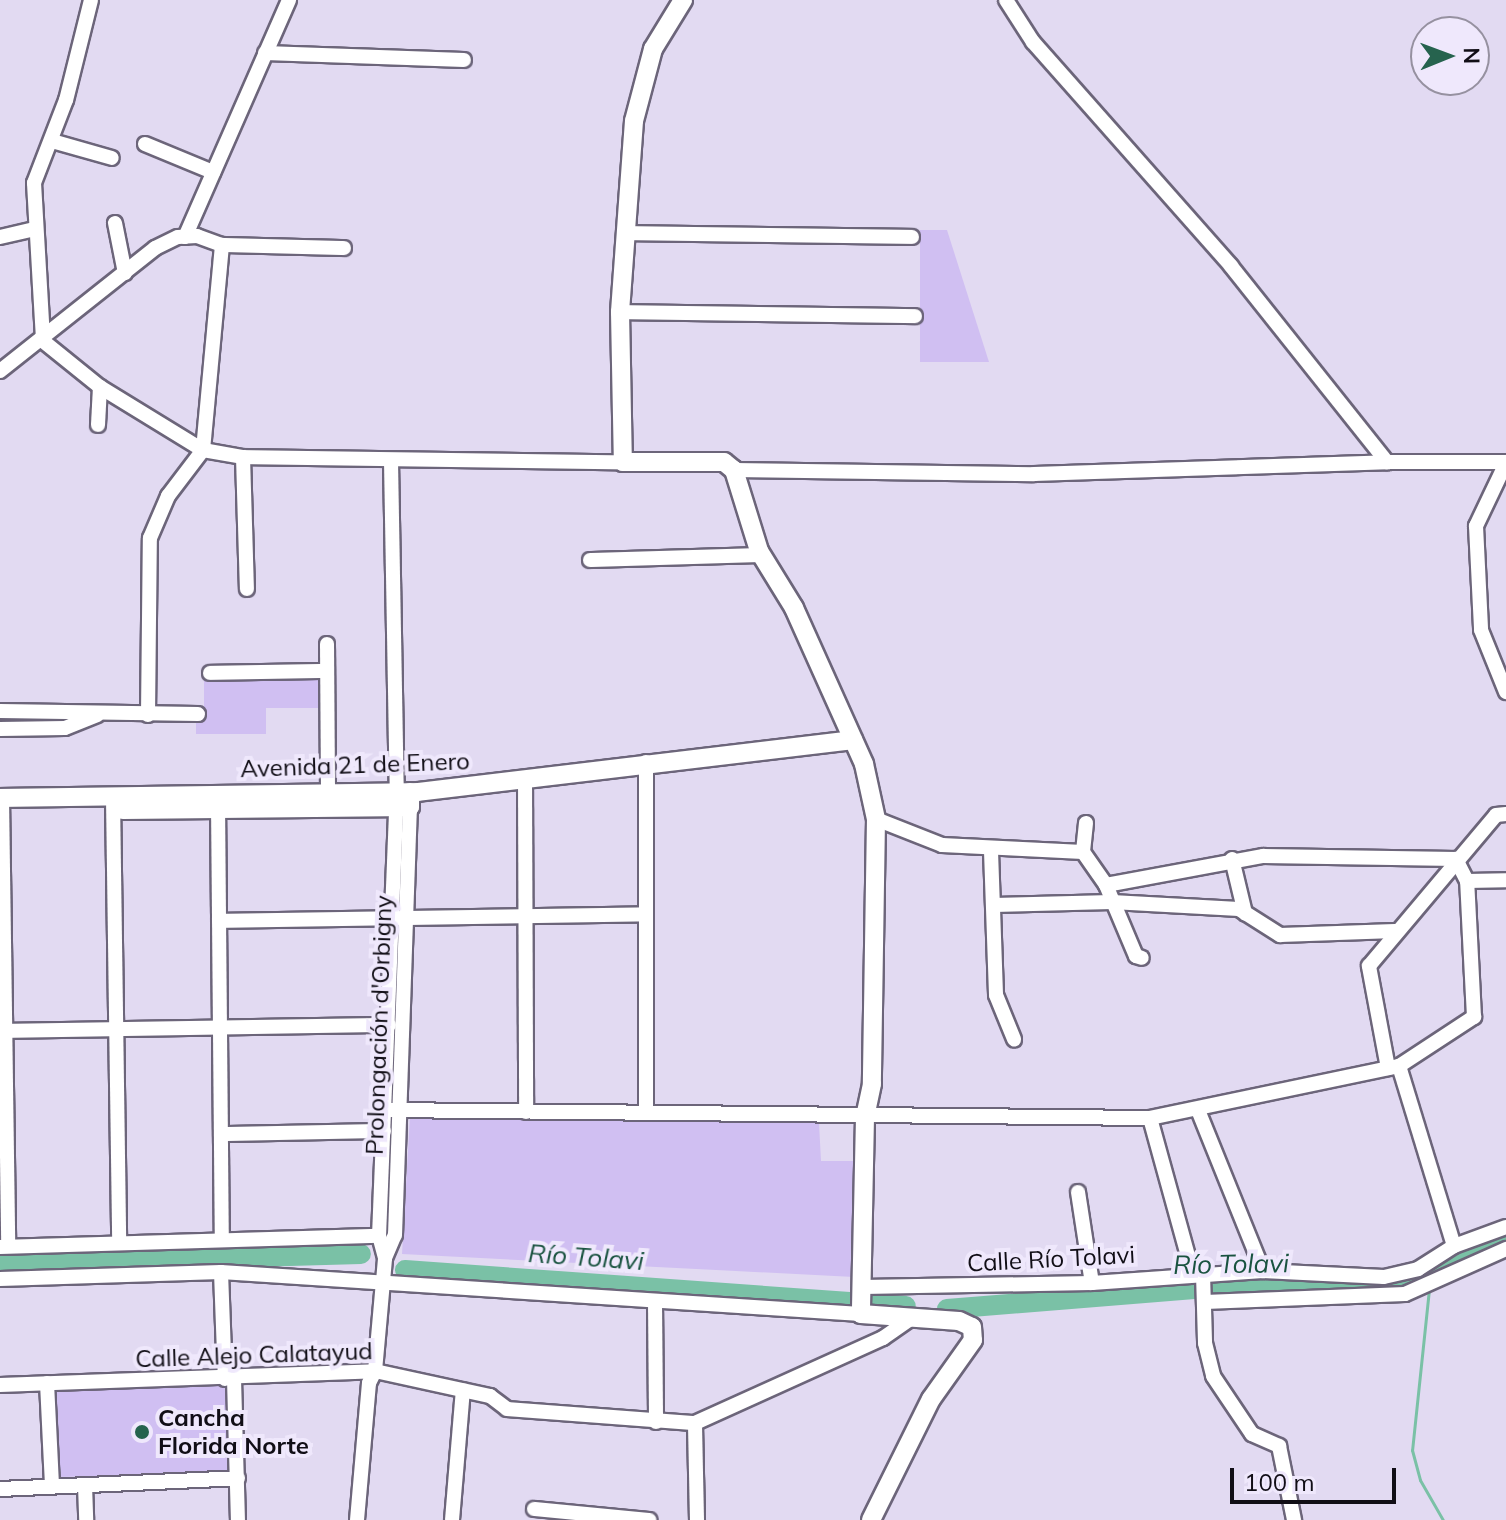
<!DOCTYPE html>
<meta charset="utf-8">
<style>
body{margin:0}
#map{position:relative;width:1506px;height:1520px;overflow:hidden;background:#e2daf2;font-family:Mulish,sans-serif}
div>[style]{position:absolute}
.green>*{inset:0;background:#d0bff2;transform-origin:0 0}
.stream>*{height:3px;margin:-1.5px;padding:0 1.5px;transform-origin:1.5px;border-radius:1.5px;background:#7ac1a6}
.river>*{height:20px;margin:-10px;padding:0 10px;transform-origin:10px;border-radius:10px;background:#7ac1a6}
.roads{filter:drop-shadow(2px 0 #6c657a) drop-shadow(-2px 0 #6c657a) drop-shadow(0 2px #6c657a) drop-shadow(0 -2px #6c657a)}
.minor>*{height:14px;margin:-7px;padding:0 7px;transform-origin:7px;border-radius:7px;background:#fff}
.major>*{height:18px;margin:-9px;padding:0 9px;transform-origin:9px;border-radius:9px;background:#fff}
.dots>*{width:22px;height:22px;translate:-50% -50%;box-sizing:border-box;border:4px solid #efe8fc;border-radius:50%}
span{translate:-50% -50%;white-space:nowrap;text-align:center;line-height:1.15;-webkit-text-stroke:8px #efe8fc;paint-order:stroke}
.street-label{font-size:24px;color:#110e16}
.poi-label{font-size:24px;color:#110e16;font-weight:700}
.left{translate:0 -50%;text-align:left}
.water-label{font-size:26px;color:#1a5340;font-style:italic}
.north{position:absolute;left:1410px;top:16px;width:80px;height:80px;box-sizing:border-box;background:#efe8fc;border:2px solid #9691a0;border-radius:50%;rotate:89deg;font-size:22px;font-weight:700;line-height:32px;text-align:center;color:#110e16}
.north::after{content:'';display:block;margin:auto;width:28px;height:36px;background:#26634e;clip-path:polygon(50% 0,100% 100%,50% 72%,0 100%)}
.scale{position:absolute;left:1230px;top:1468px;width:166px;height:36px;box-sizing:border-box;border:4px solid #110e16;border-top:0;padding-left:10px;font-size:24px;line-height:28px;white-space:nowrap;color:#110e16;-webkit-text-stroke:6px #efe8fc;paint-order:stroke}
</style>
<div id="map">
<div class="green">
<div style="clip-path:polygon(920px 230px,947px 230px,989px 362px,920px 362px)"></div>
<div style="clip-path:polygon(204px 678px,319px 678px,319px 708px,266px 708px,266px 734px,196px 734px,196px 719px,204px 719px)"></div>
<div style="clip-path:polygon(410px 1117px,819px 1123px,821px 1161px,853px 1161px,854px 1277px,402px 1254px)"></div>
<div style="left:228px;top:1384px;width:90px;height:174px;rotate:89deg"></div>
</div>
<div class="stream">
<div style="left:1429px;top:1289px;width:162px;rotate:96deg"></div>
<div style="left:1412px;top:1450px;width:31px;rotate:75deg"></div>
<div style="left:1420px;top:1480px;width:46px;rotate:60.1deg"></div>
</div>
<div class="river">
<div style="left:0;top:1264px;width:361px;rotate:-1.6deg"></div>
<div style="left:405px;top:1270px;width:502px;rotate:4.11deg"></div>
<div style="left:947px;top:1309px;width:248px;rotate:-4.6deg"></div>
<div style="left:1194px;top:1289px;width:200px;rotate:-0.3deg"></div>
<div style="left:1394px;top:1288px;width:36px;rotate:-11deg"></div>
<div style="left:1429px;top:1281px;width:87px;rotate:-27.5deg"></div>
</div>
<div class="roads">
<div class="minor">
<div style="left:91px;top:0;width:103px;rotate:104deg"></div>
<div style="left:66px;top:100px;width:89px;rotate:111.1deg"></div>
<div style="left:34px;top:183px;width:158px;rotate:86.7deg"></div>
<div style="left:43px;top:341px;width:73px;rotate:38.9deg"></div>
<div style="left:100px;top:387px;width:121px;rotate:31.5deg"></div>
<div style="left:203px;top:450px;width:41px;rotate:9.9deg"></div>
<div style="left:243px;top:457px;width:380px;rotate:0.8deg"></div>
<div style="left:1006px;top:0;width:50px;rotate:57.3deg"></div>
<div style="left:1033px;top:42px;width:299px;rotate:48.5deg"></div>
<div style="left:1231px;top:266px;width:251px;rotate:51.5deg"></div>
<div style="left:1387px;top:462px;width:119px"></div>
<div style="left:265px;top:53px;width:199px;rotate:2deg"></div>
<div style="left:52px;top:141px;width:62px;rotate:15.8deg"></div>
<div style="left:145px;top:144px;width:74px;rotate:22.4deg"></div>
<div style="left:115px;top:223px;width:51px;rotate:78.7deg"></div>
<div style="left:626px;top:233px;width:286px;rotate:0.8deg"></div>
<div style="left:0;top:237px;width:35px;rotate:-13deg"></div>
<div style="left:185px;top:237px;width:259px;rotate:-66.3deg"></div>
<div style="left:620px;top:312px;width:295px;rotate:0.8deg"></div>
<div style="left:0;top:371px;width:198px;rotate:-38.4deg"></div>
<div style="left:155px;top:248px;width:25px;rotate:-26deg"></div>
<div style="left:178px;top:237px;width:19px;rotate:-3deg"></div>
<div style="left:197px;top:236px;width:27px;rotate:20deg"></div>
<div style="left:222px;top:245px;width:122px;rotate:1.4deg"></div>
<div style="left:98px;top:425px;width:38px;rotate:-87deg"></div>
<div style="left:243px;top:457px;width:132px;rotate:88.3deg"></div>
<div style="left:391px;top:461px;width:330px;rotate:89deg"></div>
<div style="left:1506px;top:463px;width:70px;rotate:115.5deg"></div>
<div style="left:1476px;top:526px;width:104px;rotate:87.2deg"></div>
<div style="left:1481px;top:630px;width:67px;rotate:68deg"></div>
<div style="left:734px;top:470px;width:300px;rotate:0.8deg"></div>
<div style="left:1034px;top:474px;width:353px;rotate:-1.9deg"></div>
<div style="left:590px;top:560px;width:172px;rotate:-1.7deg"></div>
<div style="left:327px;top:644px;width:148px;rotate:89.6deg"></div>
<div style="left:210px;top:673px;width:117px;rotate:-1deg"></div>
<div style="left:0;top:711px;width:198px;rotate:0.9deg"></div>
<div style="left:148px;top:715px;width:177px;rotate:-89.4deg"></div>
<div style="left:150px;top:538px;width:46px;rotate:-66.8deg"></div>
<div style="left:168px;top:496px;width:58px;rotate:-52.7deg"></div>
<div style="left:203px;top:450px;width:206px;rotate:-84.7deg"></div>
<div style="left:0;top:729px;width:65px;rotate:-0.9deg"></div>
<div style="left:65px;top:728px;width:35px;rotate:-22deg"></div>
<div style="left:646px;top:762px;width:351px;rotate:90deg"></div>
<div style="left:525px;top:780px;width:332px;rotate:89.8deg"></div>
<div style="left:2px;top:798px;width:448px;rotate:89.2deg"></div>
<div style="left:113px;top:798px;width:445px;rotate:89.2deg"></div>
<div style="left:218px;top:802px;width:438px;rotate:89.5deg"></div>
<div style="left:876px;top:819px;width:71px;rotate:21.5deg"></div>
<div style="left:942px;top:845px;width:141px;rotate:2.8deg"></div>
<div style="left:1086px;top:823px;width:29px;rotate:96deg"></div>
<div style="left:1083px;top:852px;width:40px;rotate:55.1deg"></div>
<div style="left:1106px;top:885px;width:77px;rotate:67.1deg"></div>
<div style="left:1136px;top:956px;width:6px;rotate:18deg"></div>
<div style="left:991px;top:851px;width:144px;rotate:88deg"></div>
<div style="left:996px;top:995px;width:48px;rotate:67.8deg"></div>
<div style="left:1232px;top:859px;width:56px;rotate:76.5deg"></div>
<div style="left:1467px;top:881px;width:39px;rotate:-1deg"></div>
<div style="left:1106px;top:885px;width:160px;rotate:-10.5deg"></div>
<div style="left:1263px;top:856px;width:193px;rotate:0.9deg"></div>
<div style="left:994px;top:905px;width:118px;rotate:-1.5deg"></div>
<div style="left:1112px;top:902px;width:127px;rotate:3.2deg"></div>
<div style="left:1239px;top:909px;width:49px;rotate:32.4deg"></div>
<div style="left:1280px;top:935px;width:115px;rotate:-2deg"></div>
<div style="left:219px;top:921px;width:426px;rotate:-0.9deg"></div>
<div style="left:5px;top:1031px;width:384px;rotate:-0.9deg"></div>
<div style="left:1399px;top:1066px;width:188px;rotate:73deg"></div>
<div style="left:1388px;top:1068px;width:104px;rotate:-100.6deg"></div>
<div style="left:1369px;top:966px;width:197px;rotate:-49.9deg"></div>
<div style="left:1496px;top:815px;width:10px;rotate:-6deg"></div>
<div style="left:386px;top:1110px;width:764px;rotate:0.6deg"></div>
<div style="left:1150px;top:1118px;width:254px;rotate:-11.8deg"></div>
<div style="left:1399px;top:1066px;width:90px;rotate:-33.2deg"></div>
<div style="left:1474px;top:1017px;width:136px;rotate:-92.9deg"></div>
<div style="left:1467px;top:881px;width:25px;rotate:-117deg"></div>
<div style="left:1198px;top:1110px;width:174px;rotate:68deg"></div>
<div style="left:1150px;top:1118px;width:162px;rotate:74.6deg"></div>
<div style="left:222px;top:1134px;width:162px;rotate:-1.1deg"></div>
<div style="left:1078px;top:1192px;width:92px;rotate:81.3deg"></div>
<div style="left:0;top:1247px;width:379px;rotate:-1.7deg"></div>
<div style="left:385px;top:1258px;width:23px;rotate:-105deg"></div>
<div style="left:379px;top:1236px;width:429px;rotate:-87.7deg"></div>
<div style="left:221px;top:1272px;width:107px;rotate:87.9deg"></div>
<div style="left:1203px;top:1274px;width:69px;rotate:88.3deg"></div>
<div style="left:1205px;top:1343px;width:34px;rotate:76deg"></div>
<div style="left:1213px;top:1376px;width:70px;rotate:56.1deg"></div>
<div style="left:1252px;top:1434px;width:30px;rotate:24deg"></div>
<div style="left:1279px;top:1446px;width:76px;rotate:78.5deg"></div>
<div style="left:0;top:1279px;width:221px;rotate:-1.8deg"></div>
<div style="left:221px;top:1272px;width:641px;rotate:3.75deg"></div>
<div style="left:863px;top:1287px;width:229px;rotate:-1deg"></div>
<div style="left:1092px;top:1283px;width:171px;rotate:-4deg"></div>
<div style="left:1263px;top:1271px;width:121px;rotate:2.8deg"></div>
<div style="left:1384px;top:1277px;width:35px;rotate:-13deg"></div>
<div style="left:1418px;top:1269px;width:43px;rotate:-32.6deg"></div>
<div style="left:1454px;top:1246px;width:55px;rotate:-20.1deg"></div>
<div style="left:655px;top:1301px;width:121px;rotate:89.5deg"></div>
<div style="left:1205px;top:1302px;width:200px;rotate:-2.3deg"></div>
<div style="left:1405px;top:1294px;width:111px;rotate:-24deg"></div>
<div style="left:234px;top:1379px;width:141px;rotate:88.4deg"></div>
<div style="left:47px;top:1383px;width:103px;rotate:87.2deg"></div>
<div style="left:0;top:1385px;width:375px;rotate:-2.1deg"></div>
<div style="left:375px;top:1371px;width:118px;rotate:12.3deg"></div>
<div style="left:490px;top:1396px;width:21px;rotate:37deg"></div>
<div style="left:507px;top:1409px;width:189px;rotate:4.3deg"></div>
<div style="left:85px;top:1485px;width:35px;rotate:88deg"></div>
<div style="left:0;top:1489px;width:238px;rotate:-2.6deg"></div>
<div style="left:534px;top:1509px;width:116px;rotate:5.5deg"></div>
<div style="left:357px;top:1520px;width:138px;rotate:-85deg"></div>
<div style="left:369px;top:1383px;width:13px;rotate:-63deg"></div>
<div style="left:375px;top:1371px;width:113px;rotate:-84.9deg"></div>
<div style="left:385px;top:1258px;width:25px;rotate:-67deg"></div>
<div style="left:395px;top:1235px;width:428px;rotate:-88deg"></div>
<div style="left:452px;top:1520px;width:130px;rotate:-85.2deg"></div>
<div style="left:697px;top:1520px;width:97px;rotate:-91.2deg"></div>
<div style="left:695px;top:1423px;width:206px;rotate:-24.3deg"></div>
<div style="left:883px;top:1338px;width:35px;rotate:-35deg"></div>
</div>
<div class="major">
<div style="left:683px;top:0;width:57px;rotate:121.5deg"></div>
<div style="left:653px;top:49px;width:74px;rotate:104.8deg"></div>
<div style="left:634px;top:121px;width:192px;rotate:94.2deg"></div>
<div style="left:620px;top:312px;width:150px;rotate:88.9deg"></div>
<div style="left:623px;top:462px;width:101px"></div>
<div style="left:724px;top:462px;width:13px;rotate:39deg"></div>
<div style="left:734px;top:470px;width:85px;rotate:72.8deg"></div>
<div style="left:759px;top:551px;width:67px;rotate:58.4deg"></div>
<div style="left:794px;top:608px;width:171px;rotate:65.8deg"></div>
<div style="left:864px;top:764px;width:56px;rotate:77.7deg"></div>
<div style="left:876px;top:819px;width:265px;rotate:90.9deg"></div>
<div style="left:872px;top:1084px;width:34px;rotate:102deg"></div>
<div style="left:865px;top:1117px;width:197px;rotate:91.2deg"></div>
<div style="left:861px;top:1314px;width:98px;rotate:4.1deg"></div>
<div style="left:959px;top:1321px;width:14px;rotate:25deg"></div>
<div style="left:972px;top:1327px;width:13px;rotate:86deg"></div>
<div style="left:973px;top:1340px;width:72px;rotate:125.4deg"></div>
<div style="left:931px;top:1399px;width:135px;rotate:116.4deg"></div>
<div style="left:0;top:798px;width:417px;rotate:-0.8deg"></div>
<div style="left:417px;top:792px;width:439px;rotate:-6.8deg"></div>
<div style="left:123px;top:810px;width:287px;rotate:-0.6deg"></div>
<div style="left:410px;top:807px;width:15px;rotate:-90deg"></div>
</div>
</div>
<div class="dots">
<div style="left:142px;top:1432px;background:#26634e"></div>
</div>
<div class="street-label">
<span style="left:355px;top:765px;rotate:-2deg">Avenida 21 de Enero</span>
<span style="left:379px;top:1025px;rotate:-88deg">Prolongación d'Orbigny</span>
<span style="left:1051px;top:1259px;rotate:-3deg">Calle Río Tolavi</span>
<span style="left:254px;top:1355px;rotate:-2deg">Calle Alejo Calatayud</span>
</div>
<div class="poi-label">
<span class="left" style="left:158px;top:1432px">Cancha<br>Florida Norte</span>
</div>
<div class="water-label">
<span style="left:586px;top:1257px;rotate:4deg">Río Tolavi</span>
<span style="left:1231px;top:1264px;rotate:-1deg">Río Tolavi</span>
</div>
<div class="north">N</div>
<div class="scale">100 m</div>
</div>
